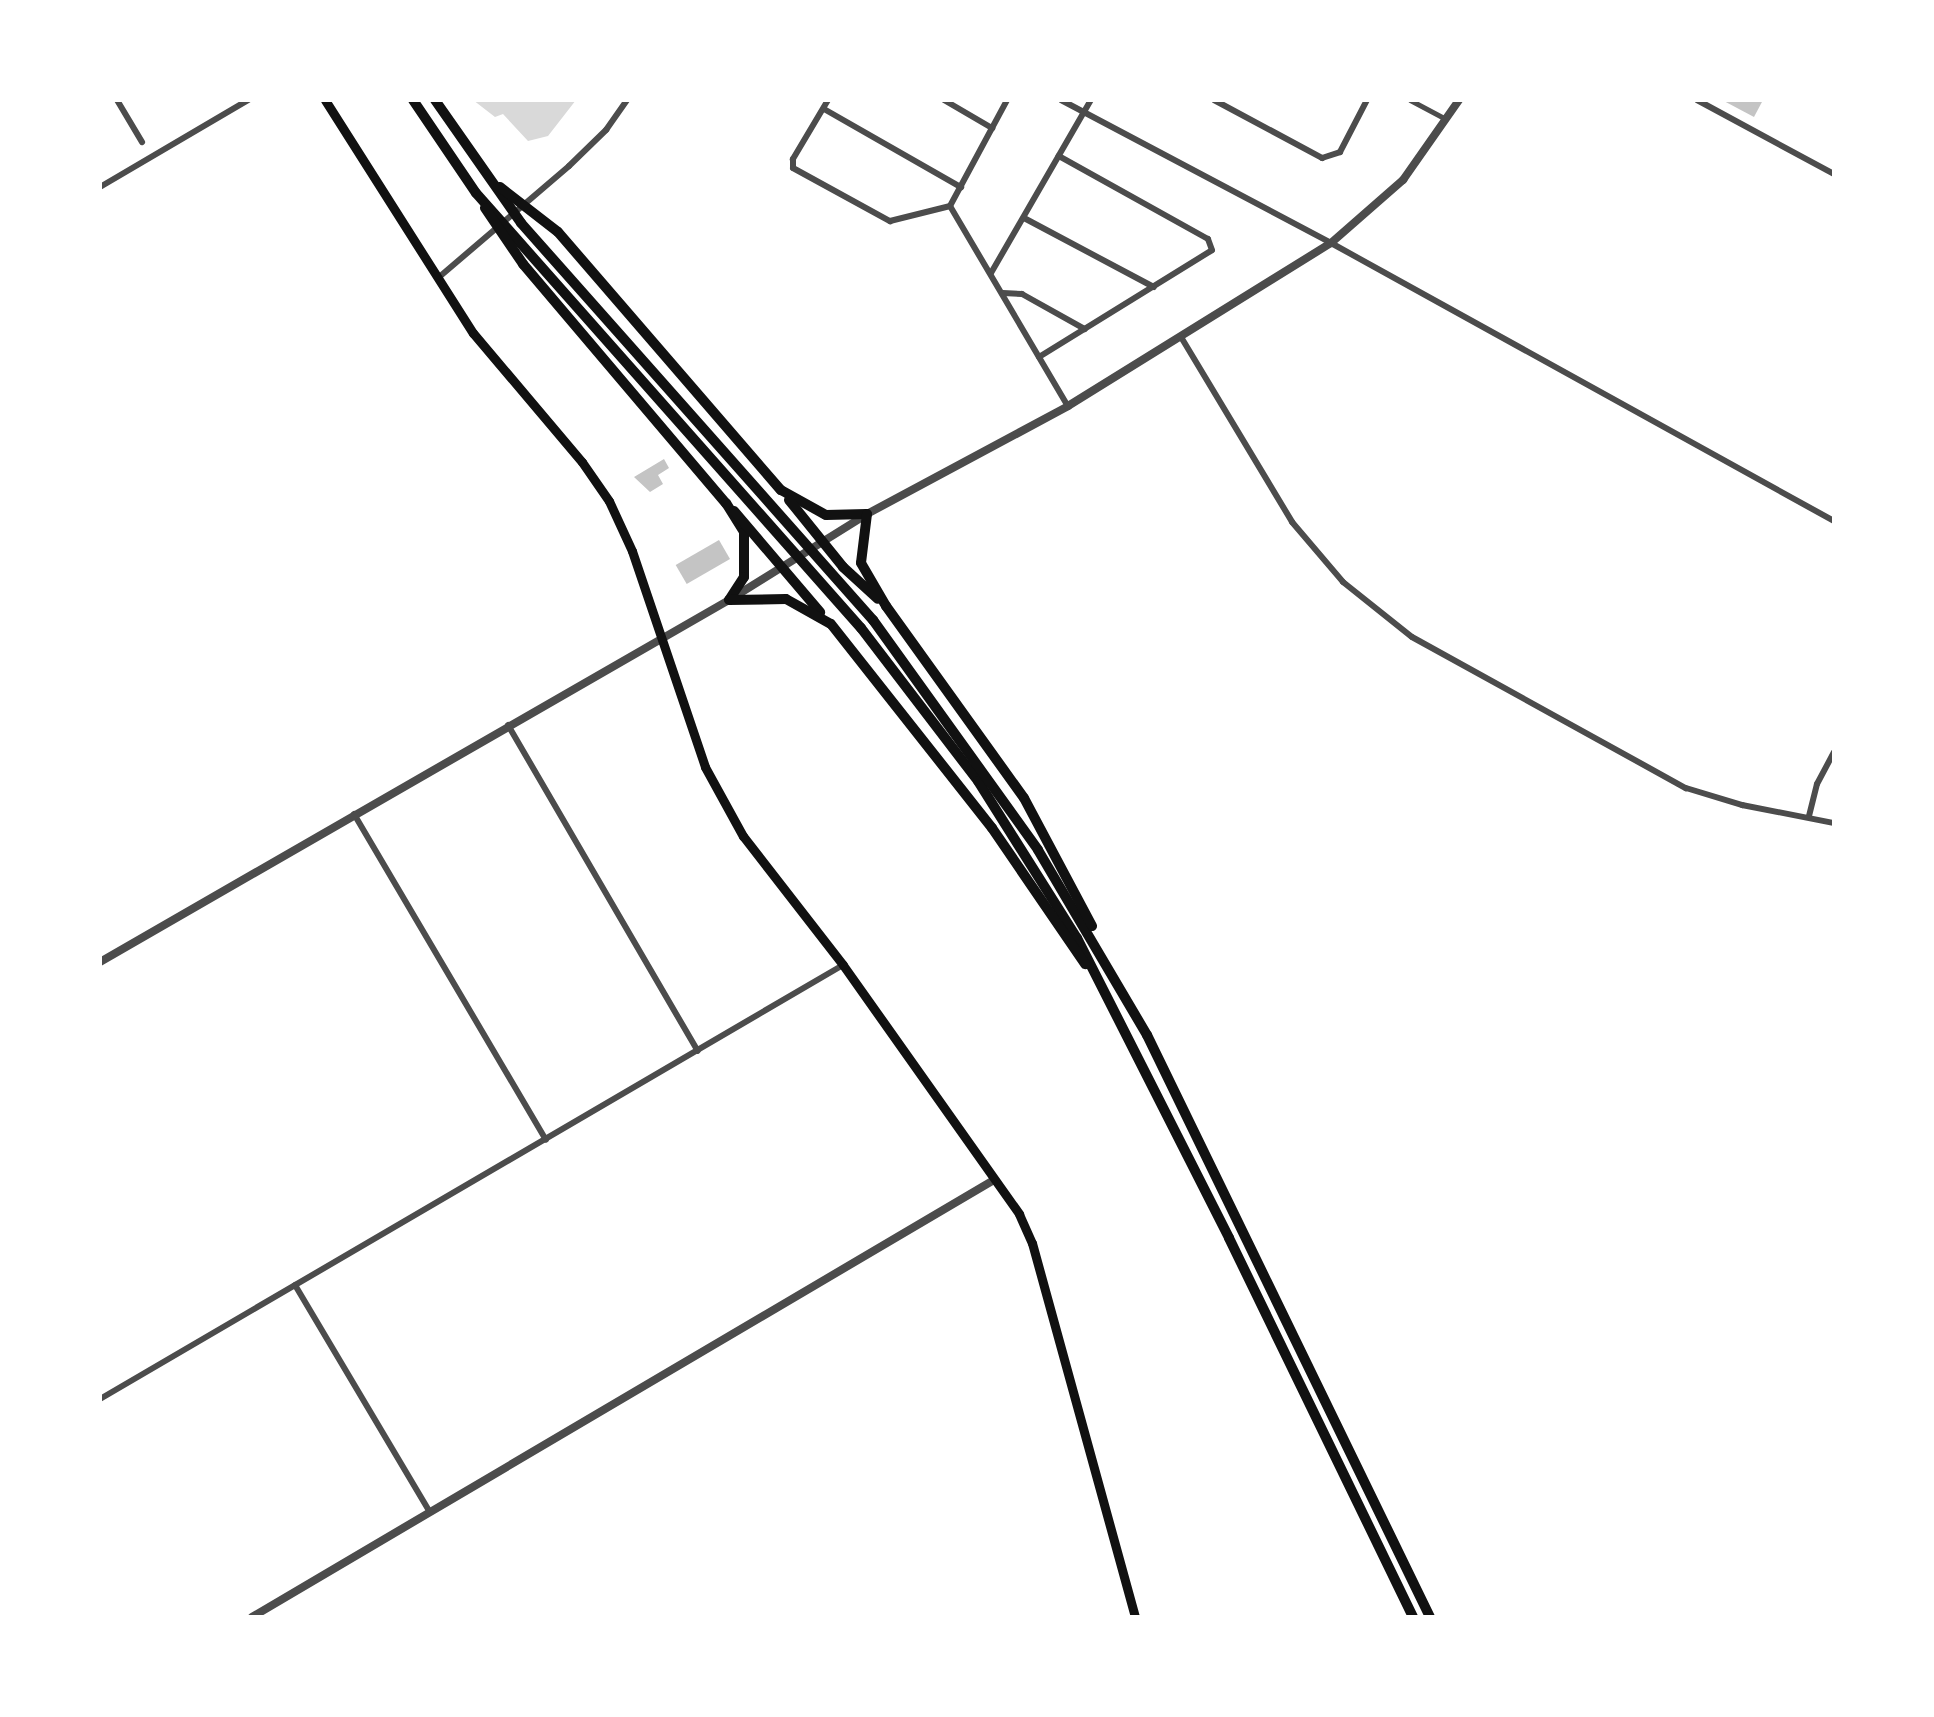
<!DOCTYPE html>
<style>
body{margin:0}
#map{position:relative;width:1934px;height:1717px;overflow:hidden;background:#fff;font-family:"Source Serif 4",serif}
div>[style]{position:absolute}
.water>*{inset:0;background:#d9d9d9}
.building>*{inset:0;background:#c4c4c4;transform-origin:0 0}
.pedestrian>*{height:5px;margin:-2.5px;padding:0 2.5px;transform-origin:2.5px;border-radius:2.5px;background:#4c4c4c}
.minor>*{height:6px;margin:-3px;padding:0 3px;transform-origin:3px;border-radius:3px;background:#4c4c4c}
.tertiary>*{height:8px;margin:-4px;padding:0 4px;transform-origin:4px;border-radius:4px;background:#4c4c4c}
.secondary>*{height:9px;margin:-4.5px;padding:0 4.5px;transform-origin:4.5px;border-radius:4.5px;background:#111}
.trunk>*{height:10px;margin:-5px;padding:0 5px;transform-origin:5px;border-radius:5px;background:#111}
span{translate:-50% -50%;white-space:nowrap;text-align:center;line-height:1.15;-webkit-text-stroke:10px #fff;paint-order:stroke}
.frame{position:absolute;inset:0;border:102px solid #fff;pointer-events:none}
</style>
<div id="map">
<div class="water">
<div style="clip-path:polygon(473px 100px,576px 100px,548px 136px,528px 141px,503px 114px,495px 117px)"></div>
</div>
<div class="building">
<div style="clip-path:polygon(1722px 100px,1763px 100px,1754px 117px)"></div>
<div style="clip-path:polygon(664px 459px,669px 468px,658px 475px,663px 484px,650px 492px,634px 477px)"></div>
<div style="left:719px;top:540px;width:22px;height:50px;rotate:60deg"></div>
</div>
<div class="pedestrian">
<div style="left:1410px;top:100px;width:40px;rotate:28deg"></div>
</div>
<div class="minor">
<div style="left:117px;top:100px;width:49px;rotate:59.2deg"></div>
<div style="left:828px;top:100px;width:69px;rotate:120.7deg"></div>
<div style="left:793px;top:159px;width:9px;rotate:90deg"></div>
<div style="left:793px;top:168px;width:111px;rotate:28.7deg"></div>
<div style="left:890px;top:221px;width:62px;rotate:-14deg"></div>
<div style="left:950px;top:206px;width:120px;rotate:-61.7deg"></div>
<div style="left:944px;top:100px;width:56px;rotate:30.3deg"></div>
<div style="left:1061px;top:100px;width:306px;rotate:27.9deg"></div>
<div style="left:1331px;top:243px;width:575px;rotate:28.93deg"></div>
<div style="left:1214px;top:100px;width:123px;rotate:28.2deg"></div>
<div style="left:1322px;top:158px;width:19px;rotate:-18deg"></div>
<div style="left:1340px;top:152px;width:59px;rotate:-62.6deg"></div>
<div style="left:1697px;top:100px;width:156px;rotate:28.4deg"></div>
<div style="left:824px;top:109px;width:158px;rotate:29.7deg"></div>
<div style="left:100px;top:187px;width:172px;rotate:-30.4deg"></div>
<div style="left:950px;top:206px;width:232px;rotate:59.5deg"></div>
<div style="left:1024px;top:218px;width:147px;rotate:28deg"></div>
<div style="left:991px;top:273px;width:200px;rotate:-60deg"></div>
<div style="left:438px;top:278px;width:172px;rotate:-40.5deg"></div>
<div style="left:569px;top:166px;width:52px;rotate:-44.2deg"></div>
<div style="left:606px;top:130px;width:37px;rotate:-55deg"></div>
<div style="left:1003px;top:293px;width:19px;rotate:3deg"></div>
<div style="left:1022px;top:294px;width:72px;rotate:29.1deg"></div>
<div style="left:1181px;top:337px;width:216px;rotate:59deg"></div>
<div style="left:1292px;top:522px;width:79px;rotate:49.6deg"></div>
<div style="left:1343px;top:582px;width:88px;rotate:38.6deg"></div>
<div style="left:1412px;top:637px;width:313px;rotate:28.9deg"></div>
<div style="left:1686px;top:788px;width:59px;rotate:16.9deg"></div>
<div style="left:1742px;top:805px;width:94px;rotate:11.1deg"></div>
<div style="left:1039px;top:357px;width:203px;rotate:-31.7deg"></div>
<div style="left:1212px;top:250px;width:12px;rotate:-110deg"></div>
<div style="left:1208px;top:239px;width:171px;rotate:-150.9deg"></div>
<div style="left:508px;top:725px;width:377px;rotate:59.8deg"></div>
<div style="left:354px;top:814px;width:378px;rotate:59.5deg"></div>
<div style="left:1809px;top:816px;width:33px;rotate:-76deg"></div>
<div style="left:1817px;top:784px;width:36px;rotate:-62deg"></div>
<div style="left:295px;top:1285px;width:264px;rotate:59.3deg"></div>
<div style="left:100px;top:1399px;width:860px;rotate:-30.29deg"></div>
</div>
<div class="tertiary">
<div style="left:100px;top:962px;width:726px;rotate:-29.92deg"></div>
<div style="left:729px;top:600px;width:163px;rotate:-31.9deg"></div>
<div style="left:867px;top:514px;width:228px;rotate:-28.2deg"></div>
<div style="left:1068px;top:406px;width:309px;rotate:-31.8deg"></div>
<div style="left:1331px;top:243px;width:96px;rotate:-41.2deg"></div>
<div style="left:1403px;top:180px;width:98px;rotate:-55deg"></div>
<div style="left:252px;top:1617px;width:861px;rotate:-30.5deg"></div>
</div>
<div class="secondary">
<div style="left:325px;top:100px;width:276px;rotate:57.6deg"></div>
<div style="left:473px;top:333px;width:169px;rotate:49.8deg"></div>
<div style="left:582px;top:462px;width:47px;rotate:55.3deg"></div>
<div style="left:609px;top:501px;width:55px;rotate:65.3deg"></div>
<div style="left:632px;top:551px;width:228px;rotate:71.3deg"></div>
<div style="left:705px;top:767px;width:79px;rotate:61.2deg"></div>
<div style="left:743px;top:836px;width:163px;rotate:52.2deg"></div>
<div style="left:843px;top:965px;width:305px;rotate:54.7deg"></div>
<div style="left:1019px;top:1214px;width:32px;rotate:66deg"></div>
<div style="left:1032px;top:1243px;width:388px;rotate:74.6deg"></div>
</div>
<div class="trunk">
<div style="left:413px;top:100px;width:112px;rotate:55.9deg"></div>
<div style="left:476px;top:193px;width:581px;rotate:48.49deg"></div>
<div style="left:861px;top:628px;width:193px;rotate:52.6deg"></div>
<div style="left:978px;top:781px;width:186px;rotate:57.8deg"></div>
<div style="left:1077px;top:938px;width:336px;rotate:63.1deg"></div>
<div style="left:1229px;top:1238px;width:421px;rotate:64.1deg"></div>
<div style="left:435px;top:100px;width:150px;rotate:55deg"></div>
<div style="left:521px;top:223px;width:531px;rotate:48.44deg"></div>
<div style="left:873px;top:620px;width:283px;rotate:54.3deg"></div>
<div style="left:1038px;top:850px;width:215px;rotate:59.5deg"></div>
<div style="left:1147px;top:1035px;width:647px;rotate:64.07deg"></div>
<div style="left:500px;top:187px;width:73px;rotate:37.8deg"></div>
<div style="left:558px;top:232px;width:341px;rotate:49.2deg"></div>
<div style="left:781px;top:490px;width:51px;rotate:29.1deg"></div>
<div style="left:826px;top:515px;width:41px;rotate:-1.4deg"></div>
<div style="left:867px;top:514px;width:49px;rotate:97deg"></div>
<div style="left:861px;top:563px;width:50px;rotate:59.8deg"></div>
<div style="left:886px;top:606px;width:236px;rotate:54.3deg"></div>
<div style="left:1024px;top:798px;width:145px;rotate:62deg"></div>
<div style="left:485px;top:208px;width:68px;rotate:55.8deg"></div>
<div style="left:523px;top:264px;width:314px;rotate:49.7deg"></div>
<div style="left:726px;top:503px;width:34px;rotate:58deg"></div>
<div style="left:744px;top:532px;width:45px;rotate:90deg"></div>
<div style="left:744px;top:577px;width:27px;rotate:123deg"></div>
<div style="left:789px;top:500px;width:86px;rotate:51.1deg"></div>
<div style="left:843px;top:567px;width:47px;rotate:42.4deg"></div>
<div style="left:734px;top:511px;width:133px;rotate:49.6deg"></div>
<div style="left:729px;top:600px;width:57px;rotate:-1deg"></div>
<div style="left:786px;top:599px;width:51px;rotate:29.1deg"></div>
<div style="left:831px;top:624px;width:260px;rotate:51.7deg"></div>
<div style="left:992px;top:828px;width:165px;rotate:55.6deg"></div>
</div>
<div class="frame"></div>
</div>
